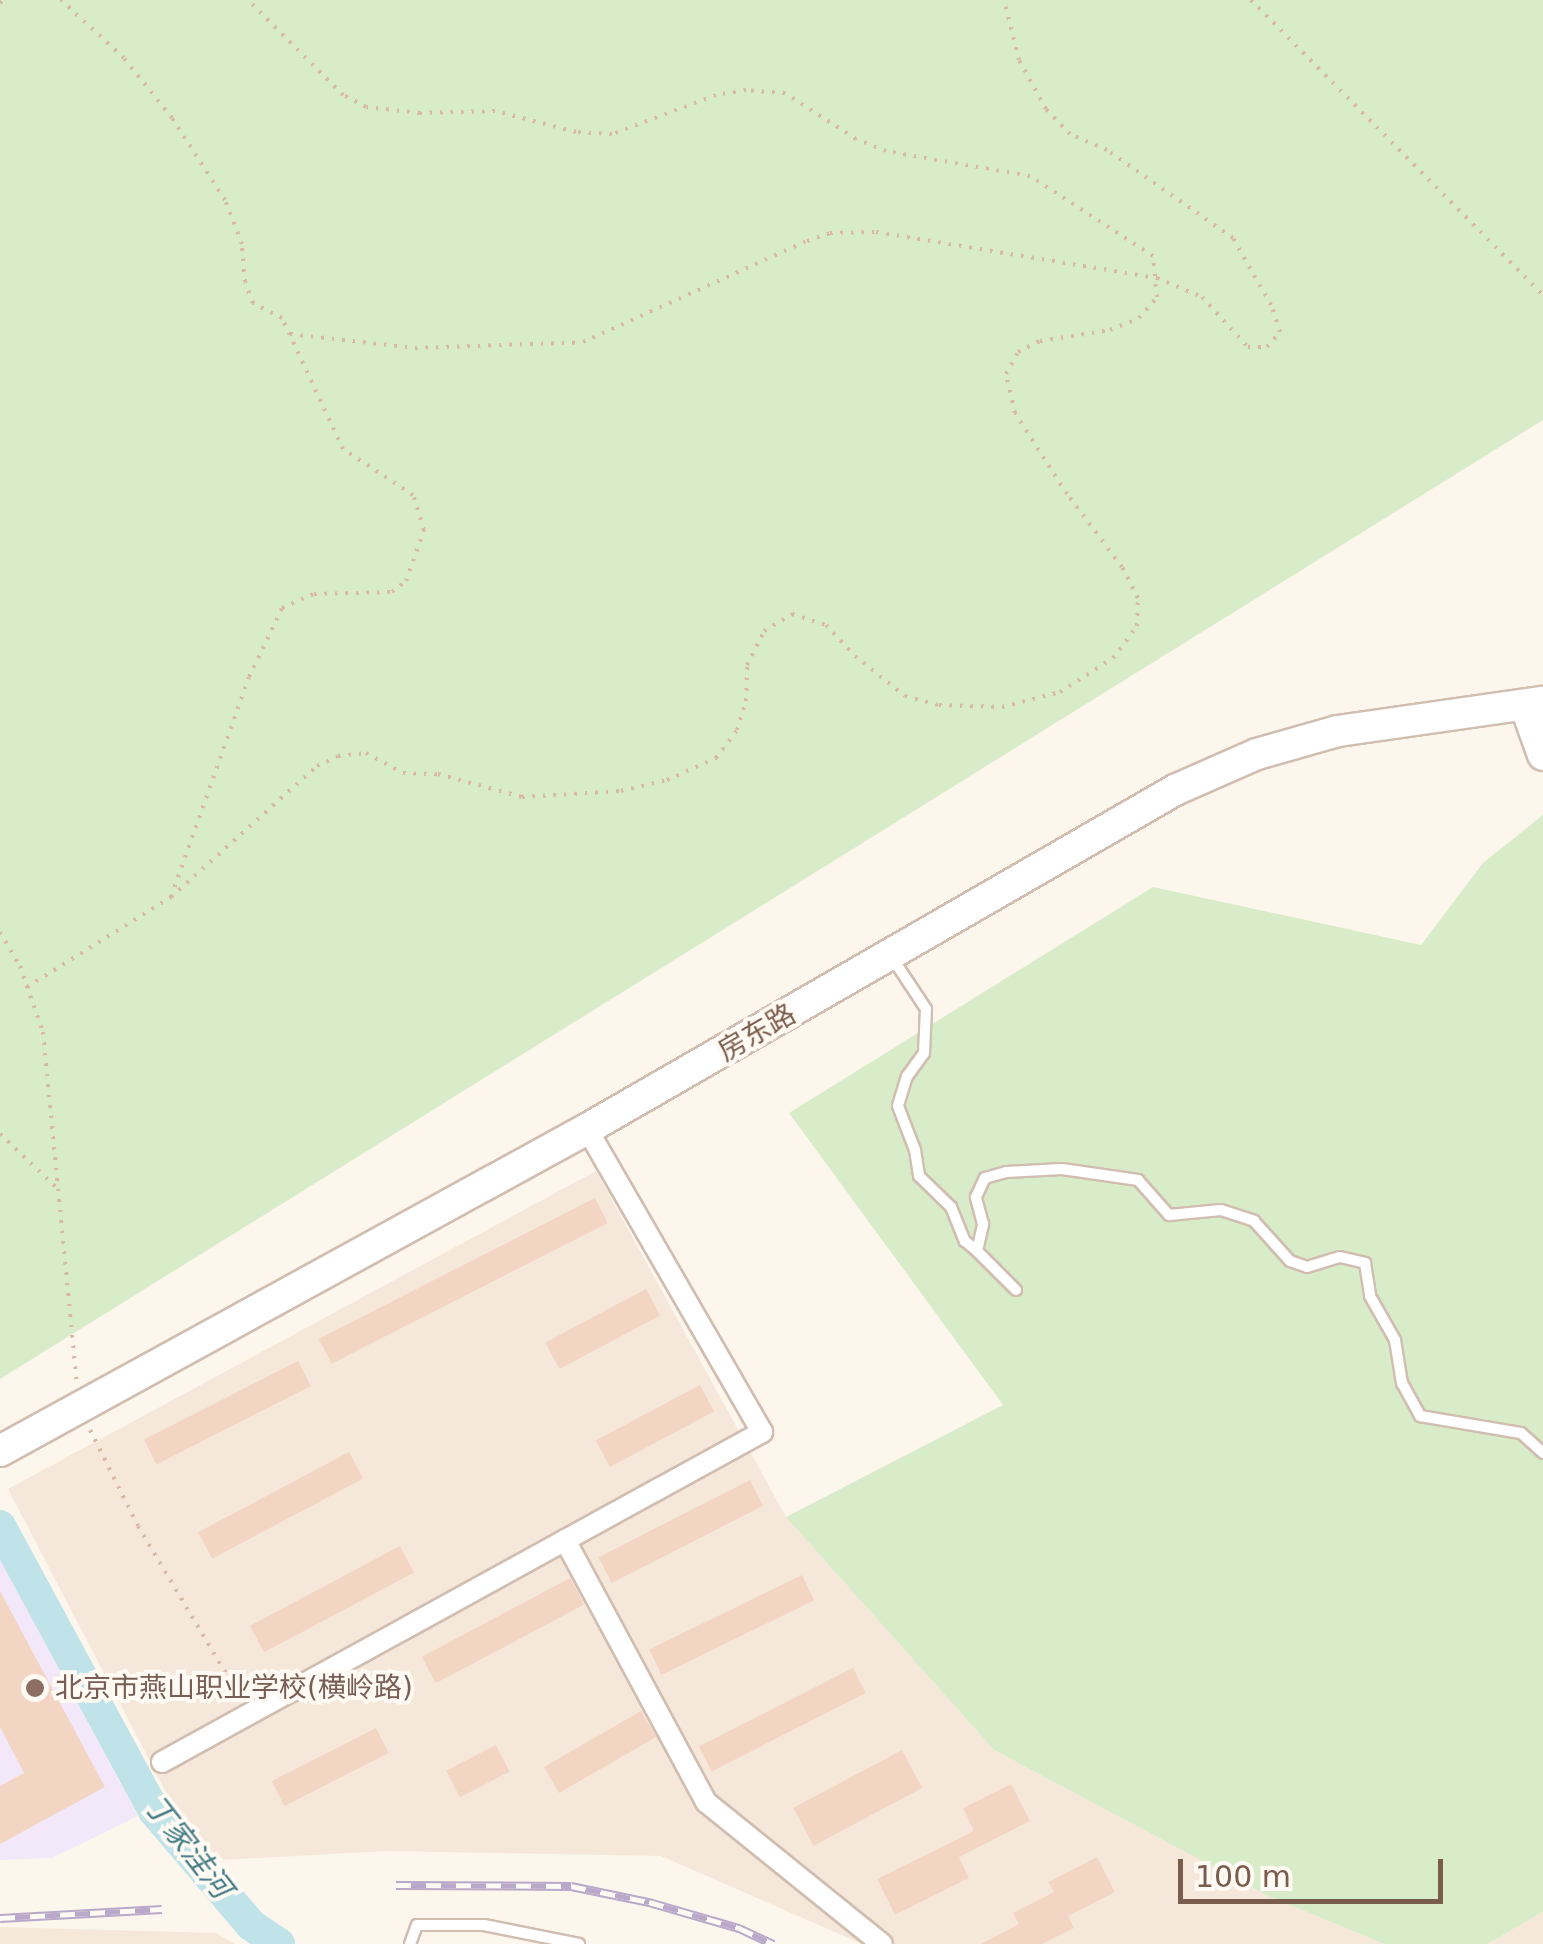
<!DOCTYPE html>
<meta charset="utf-8">
<style>
body{margin:0}
#map{position:relative;width:1543px;height:1944px;overflow:hidden;background:#fdf6ec;font-family:"DejaVu Sans","Noto Sans SC",sans-serif}
div>[style]{position:absolute}
.residential>*{inset:0;background:#f5e8da}
.education>*{inset:0;background:#f3e8fa}
.green>*{inset:0;background:#d8ecc9}
.river>*{height:32px;margin:-16px;padding:0 16px;transform-origin:16px;border-radius:16px;background:#bfe3e8}
.building>*{inset:0;background:#f3d5c3;transform-origin:0 0}
.path>*{height:4px;margin-top:-2px;transform-origin:0;background:repeating-linear-gradient(90deg,#d9b8a5 0 2.5px,transparent 0 10.5px)}
.roads{filter:drop-shadow(2px 0 #d1beb0) drop-shadow(-2px 0 #d1beb0) drop-shadow(0 2px #d1beb0) drop-shadow(0 -2px #d1beb0)}
.lane>*{height:10px;margin:-5px;padding:0 5px;transform-origin:5px;border-radius:5px;background:#fff}
.street>*{height:20px;margin:-10px;padding:0 10px;transform-origin:10px;border-radius:10px;background:#fff}
.secondary>*{height:30px;margin:-15px;padding:0 15px;transform-origin:15px;border-radius:15px;background:#fff}
.rail>*{height:9px;margin-top:-4.5px;transform-origin:0;background:repeating-linear-gradient(90deg,#fffaf3 0 15px,#b9a8c9 0 30px);box-sizing:border-box;border-block:2px solid #b9a8c9}
.dots>*{width:28px;height:28px;translate:-50% -50%;box-sizing:border-box;border:5px solid #fffaf3;border-radius:50%}
span{translate:-50% -50%;white-space:nowrap;text-align:center;line-height:1.15;-webkit-text-stroke:8px #fffaf3;paint-order:stroke}
.street-label{font-size:28px;color:#7a5c4d}
.education-label{font-size:28px;color:#785e54}
.left{translate:0 -50%;text-align:left}
.water-label{font-size:30px;color:#437c86;font-style:italic}
.scale{position:absolute;left:1178px;top:1859px;width:265px;height:45px;box-sizing:border-box;border:5px solid #7a5c4d;border-top:0;padding-left:12px;font-size:30px;line-height:35px;white-space:nowrap;color:#7a5c4d;-webkit-text-stroke:8px #fffaf3;paint-order:stroke}
</style>
<div id="map">
<div class="residential">
<div style="clip-path:polygon(596px 1171px,786px 1517px,994px 1750px,1268px 1896px,1384px 1944px,862px 1944px,661px 1856px,386px 1851px,202px 1861px,8px 1489px)"></div>
<div style="clip-path:polygon(1543px 1912px,1543px 1944px,1487px 1944px)"></div>
<div style="clip-path:polygon(0 1927px,216px 1933px,235px 1944px,0 1944px)"></div>
</div>
<div class="education">
<div style="clip-path:polygon(0 1559px,138px 1816px,52px 1858px,0 1860px)"></div>
</div>
<div class="green">
<div style="clip-path:polygon(0 0,1543px 0,1543px 420px,0 1379px)"></div>
<div style="clip-path:polygon(1543px 815px,1543px 1912px,1487px 1944px,1384px 1944px,1268px 1896px,994px 1750px,786px 1517px,1003px 1405px,789px 1113px,1153px 887px,1421px 945px,1483px 863px)"></div>
</div>
<div class="river">
<div style="left:0;top:1526px;width:324px;rotate:61.6deg"></div>
<div style="left:154px;top:1811px;width:150px;rotate:49.6deg"></div>
<div style="left:251px;top:1925px;width:34px;rotate:34deg"></div>
</div>
<div class="building">
<div style="left:595px;top:1198px;width:28px;height:310px;rotate:63deg"></div>
<div style="left:646px;top:1289px;width:30px;height:114px;rotate:62deg"></div>
<div style="left:298px;top:1361px;width:28px;height:173px;rotate:63deg"></div>
<div style="left:700px;top:1385px;width:30px;height:118px;rotate:62deg"></div>
<div style="left:349px;top:1452px;width:30px;height:171px;rotate:62deg"></div>
<div style="left:750px;top:1480px;width:29px;height:170px;rotate:63deg"></div>
<div style="left:400px;top:1546px;width:30px;height:170px;rotate:62deg"></div>
<div style="left:802px;top:1575px;width:28px;height:170px;rotate:64deg"></div>
<div style="left:570px;top:1578px;width:30px;height:168px;rotate:62deg"></div>
<div style="clip-path:polygon(0 1591px,105px 1787px,0 1844px,0 1786px,24px 1773px,0 1727px)"></div>
<div style="left:853px;top:1668px;width:28px;height:173px;rotate:63deg"></div>
<div style="left:641px;top:1711px;width:30px;height:112px;rotate:60deg"></div>
<div style="left:376px;top:1728px;width:28px;height:117px;rotate:63deg"></div>
<div style="left:496px;top:1745px;width:30px;height:56px;rotate:63deg"></div>
<div style="left:902px;top:1750px;width:43px;height:123px;rotate:62deg"></div>
<div style="clip-path:polygon(1011px 1784px,1030px 1821px,959px 1857px,969px 1878px,895px 1915px,877px 1879px,974px 1831px,963px 1808px)"></div>
<div style="clip-path:polygon(1097px 1857px,1115px 1892px,1068px 1916px,1074px 1928px,1042px 1944px,981px 1944px,1019px 1924px,1013px 1913px,1054px 1892px,1048px 1882px)"></div>
</div>
<div class="path">
<div style="left:1251px;top:0;width:415px;rotate:45.3deg"></div>
<div style="left:0;top:3px;width:5px;rotate:-37deg"></div>
<div style="left:290px;top:334px;width:126px;rotate:6.4deg"></div>
<div style="left:415px;top:348px;width:168px;rotate:-2deg"></div>
<div style="left:583px;top:342px;width:246px;rotate:-24.3deg"></div>
<div style="left:807px;top:241px;width:24px;rotate:-19deg"></div>
<div style="left:830px;top:233px;width:46px;rotate:-1.2deg"></div>
<div style="left:876px;top:232px;width:285px;rotate:9.3deg"></div>
<div style="left:1157px;top:278px;width:49px;rotate:22.9deg"></div>
<div style="left:1202px;top:297px;width:68px;rotate:47.4deg"></div>
<div style="left:1248px;top:347px;width:19px"></div>
<div style="left:1267px;top:347px;width:20px;rotate:-49deg"></div>
<div style="left:1280px;top:332px;width:28px;rotate:-108deg"></div>
<div style="left:1271px;top:305px;width:77px;rotate:-119.6deg"></div>
<div style="left:1233px;top:238px;width:154px;rotate:-145.1deg"></div>
<div style="left:1107px;top:150px;width:40px;rotate:-156.6deg"></div>
<div style="left:1070px;top:134px;width:35px;rotate:-134deg"></div>
<div style="left:1046px;top:109px;width:56px;rotate:-118.9deg"></div>
<div style="left:1019px;top:60px;width:62px;rotate:-104deg"></div>
<div style="left:171px;top:897px;width:196px;rotate:-41.9deg"></div>
<div style="left:317px;top:766px;width:23px;rotate:-25deg"></div>
<div style="left:338px;top:756px;width:28px;rotate:-6deg"></div>
<div style="left:366px;top:753px;width:42px;rotate:28.4deg"></div>
<div style="left:403px;top:773px;width:35px;rotate:2deg"></div>
<div style="left:438px;top:774px;width:87px;rotate:15.3deg"></div>
<div style="left:522px;top:797px;width:99px;rotate:-3.5deg"></div>
<div style="left:621px;top:791px;width:47px;rotate:-13.4deg"></div>
<div style="left:667px;top:780px;width:54px;rotate:-24.2deg"></div>
<div style="left:716px;top:758px;width:35px;rotate:-53deg"></div>
<div style="left:737px;top:730px;width:30px;rotate:-73deg"></div>
<div style="left:746px;top:701px;width:36px;rotate:-88deg"></div>
<div style="left:747px;top:665px;width:38px;rotate:-63deg"></div>
<div style="left:764px;top:631px;width:33px;rotate:-31deg"></div>
<div style="left:792px;top:614px;width:36px;rotate:18deg"></div>
<div style="left:826px;top:625px;width:42px;rotate:46.9deg"></div>
<div style="left:855px;top:656px;width:64px;rotate:38.7deg"></div>
<div style="left:905px;top:696px;width:35px;rotate:15deg"></div>
<div style="left:939px;top:705px;width:63px;rotate:1.8deg"></div>
<div style="left:1002px;top:707px;width:60px;rotate:-14.5deg"></div>
<div style="left:1060px;top:692px;width:63px;rotate:-32.7deg"></div>
<div style="left:1113px;top:658px;width:40px;rotate:-53deg"></div>
<div style="left:1137px;top:626px;width:28px;rotate:-88deg"></div>
<div style="left:1138px;top:598px;width:35px;rotate:-117deg"></div>
<div style="left:1122px;top:567px;width:91px;rotate:-127deg"></div>
<div style="left:1067px;top:494px;width:96px;rotate:-122.7deg"></div>
<div style="left:1015px;top:413px;width:40px;rotate:-103deg"></div>
<div style="left:1006px;top:374px;width:25px;rotate:-61deg"></div>
<div style="left:1018px;top:352px;width:25px;rotate:-27deg"></div>
<div style="left:1040px;top:341px;width:71px;rotate:-8.9deg"></div>
<div style="left:1110px;top:330px;width:31px;rotate:-22deg"></div>
<div style="left:1139px;top:318px;width:28px;rotate:-49deg"></div>
<div style="left:1157px;top:297px;width:41px;rotate:-95.6deg"></div>
<div style="left:1153px;top:256px;width:147px;rotate:-147deg"></div>
<div style="left:1030px;top:176px;width:146px;rotate:-170.2deg"></div>
<div style="left:886px;top:151px;width:32px;rotate:-158deg"></div>
<div style="left:856px;top:139px;width:85px;rotate:-147.1deg"></div>
<div style="left:785px;top:93px;width:39px;rotate:-176deg"></div>
<div style="left:746px;top:90px;width:30px;rotate:171deg"></div>
<div style="left:716px;top:95px;width:111px;rotate:159.4deg"></div>
<div style="left:612px;top:134px;width:36px;rotate:-177deg"></div>
<div style="left:576px;top:132px;width:84px;rotate:-165.5deg"></div>
<div style="left:495px;top:111px;width:75px;rotate:178.5deg"></div>
<div style="left:420px;top:113px;width:54px;rotate:-173.7deg"></div>
<div style="left:366px;top:107px;width:26px;rotate:-152deg"></div>
<div style="left:343px;top:95px;width:134px;rotate:-135deg"></div>
<div style="left:0;top:932px;width:39px;rotate:60deg"></div>
<div style="left:20px;top:966px;width:70px;rotate:70.8deg"></div>
<div style="left:43px;top:1032px;width:354px;rotate:84.5deg"></div>
<div style="left:27px;top:987px;width:170px;rotate:-32deg"></div>
<div style="left:171px;top:897px;width:233px;rotate:-70.5deg"></div>
<div style="left:249px;top:677px;width:76px;rotate:-64.4deg"></div>
<div style="left:282px;top:608px;width:35px;rotate:-24deg"></div>
<div style="left:314px;top:594px;width:78px;rotate:-1.5deg"></div>
<div style="left:392px;top:592px;width:18px;rotate:-38deg"></div>
<div style="left:406px;top:581px;width:54px;rotate:-70.6deg"></div>
<div style="left:424px;top:530px;width:37px;rotate:-107deg"></div>
<div style="left:413px;top:495px;width:84px;rotate:-146.7deg"></div>
<div style="left:343px;top:449px;width:145px;rotate:-115deg"></div>
<div style="left:282px;top:318px;width:33px;rotate:-153deg"></div>
<div style="left:253px;top:303px;width:22px;rotate:-111deg"></div>
<div style="left:245px;top:282px;width:38px;rotate:-95deg"></div>
<div style="left:242px;top:244px;width:47px;rotate:-111.1deg"></div>
<div style="left:225px;top:200px;width:98px;rotate:-122.9deg"></div>
<div style="left:172px;top:118px;width:77px;rotate:-128.7deg"></div>
<div style="left:124px;top:58px;width:86px;rotate:-137.4deg"></div>
<div style="left:0;top:1134px;width:76px;rotate:43.4deg"></div>
<div style="left:90px;top:1430px;width:107px;rotate:63.4deg"></div>
<div style="left:138px;top:1526px;width:199px;rotate:59.2deg"></div>
</div>
<div class="roads">
<div class="lane">
<div style="left:893px;top:959px;width:60px;rotate:56.6deg"></div>
<div style="left:926px;top:1009px;width:44px;rotate:92.6deg"></div>
<div style="left:924px;top:1053px;width:29px;rotate:126deg"></div>
<div style="left:907px;top:1076px;width:31px;rotate:107deg"></div>
<div style="left:898px;top:1106px;width:47px;rotate:68.9deg"></div>
<div style="left:915px;top:1150px;width:26px;rotate:81deg"></div>
<div style="left:919px;top:1176px;width:45px;rotate:44.1deg"></div>
<div style="left:951px;top:1207px;width:37px;rotate:68deg"></div>
<div style="left:965px;top:1241px;width:16px;rotate:40deg"></div>
<div style="left:1016px;top:1290px;width:55px;rotate:-135deg"></div>
<div style="left:977px;top:1251px;width:28px;rotate:-77deg"></div>
<div style="left:983px;top:1224px;width:28px;rotate:-105deg"></div>
<div style="left:976px;top:1197px;width:21px;rotate:-65deg"></div>
<div style="left:985px;top:1178px;width:22px;rotate:-16deg"></div>
<div style="left:1006px;top:1172px;width:56px;rotate:-3.1deg"></div>
<div style="left:1062px;top:1169px;width:77px;rotate:8.2deg"></div>
<div style="left:1138px;top:1180px;width:47px;rotate:48.5deg"></div>
<div style="left:1169px;top:1215px;width:52px;rotate:-5.5deg"></div>
<div style="left:1221px;top:1210px;width:35px;rotate:18deg"></div>
<div style="left:1254px;top:1221px;width:54px;rotate:48deg"></div>
<div style="left:1290px;top:1261px;width:18px;rotate:19deg"></div>
<div style="left:1307px;top:1267px;width:34px;rotate:-17deg"></div>
<div style="left:1340px;top:1257px;width:26px;rotate:13deg"></div>
<div style="left:1365px;top:1263px;width:33px;rotate:81deg"></div>
<div style="left:1370px;top:1296px;width:51px;rotate:60.4deg"></div>
<div style="left:1395px;top:1340px;width:44px;rotate:80.8deg"></div>
<div style="left:1402px;top:1383px;width:38px;rotate:61deg"></div>
<div style="left:1420px;top:1416px;width:102px;rotate:9.6deg"></div>
<div style="left:1521px;top:1433px;width:30px;rotate:42deg"></div>
<div style="left:410px;top:1944px;width:20px;rotate:-70deg"></div>
<div style="left:417px;top:1925px;width:67px"></div>
<div style="left:484px;top:1925px;width:97px;rotate:11.3deg"></div>
</div>
<div class="street">
<div style="left:565px;top:1540px;width:298px;rotate:61.7deg"></div>
<div style="left:706px;top:1802px;width:226px;rotate:38.9deg"></div>
<div style="left:162px;top:1762px;width:685px;rotate:-28.81deg"></div>
<div style="left:762px;top:1432px;width:350px;rotate:-120deg"></div>
</div>
<div class="secondary">
<div style="left:1525px;top:705px;width:53px;rotate:70.2deg"></div>
<div style="left:0;top:1451px;width:670px;rotate:-28.75deg"></div>
<div style="left:587px;top:1129px;width:679px;rotate:-29.96deg"></div>
<div style="left:1175px;top:790px;width:90px;rotate:-23.7deg"></div>
<div style="left:1257px;top:754px;width:84px;rotate:-15.9deg"></div>
<div style="left:1338px;top:731px;width:207px;rotate:-8.1deg"></div>
</div>
</div>
<div class="rail">
<div style="left:396px;top:1885px;width:175px;rotate:0.3deg"></div>
<div style="left:571px;top:1886px;width:80px;rotate:11.6deg"></div>
<div style="left:649px;top:1902px;width:94px;rotate:16.1deg"></div>
<div style="left:739px;top:1928px;width:38px;rotate:25deg"></div>
<div style="left:0;top:1918px;width:162px;rotate:-3.2deg"></div>
</div>
<div class="dots">
<div style="left:35px;top:1688px;background:#8d6e63"></div>
</div>
<div class="street-label">
<span style="left:757px;top:1033px;rotate:-30deg">房东路</span>
</div>
<div class="education-label">
<span class="left" style="left:55px;top:1688px">北京市燕山职业学校(横岭路)</span>
</div>
<div class="water-label">
<span style="left:188px;top:1847px;rotate:52deg">丁家洼河</span>
</div>
<div class="scale">100 m</div>
</div>
